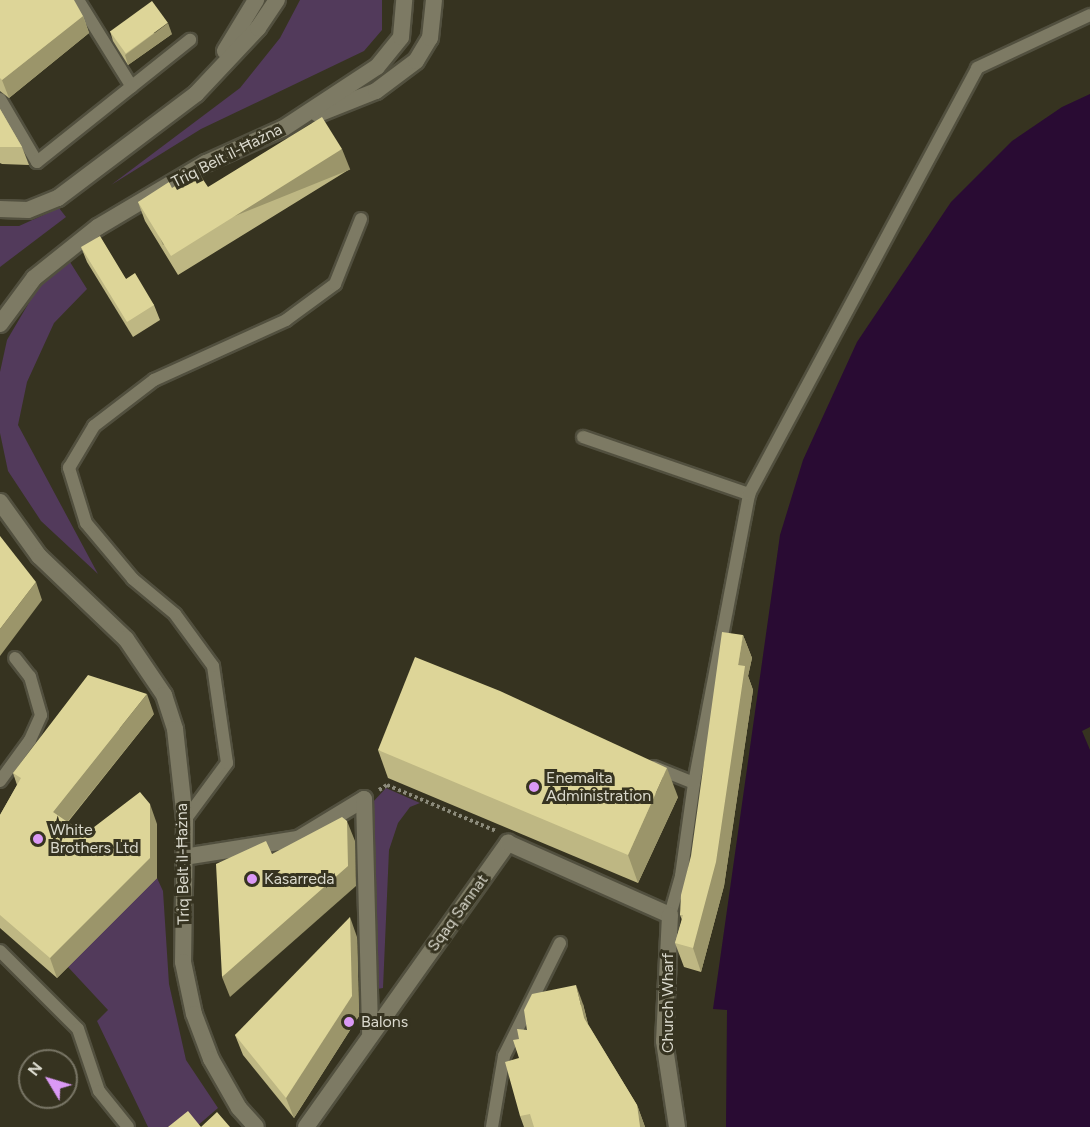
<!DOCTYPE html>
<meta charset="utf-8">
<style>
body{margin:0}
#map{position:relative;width:1090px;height:1127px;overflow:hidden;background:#363320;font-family:Figtree,sans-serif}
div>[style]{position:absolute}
.green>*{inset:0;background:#523a5b}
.water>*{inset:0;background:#290b33}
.path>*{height:4px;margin-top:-2px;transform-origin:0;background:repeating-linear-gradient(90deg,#8c8b7b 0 3px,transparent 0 6px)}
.roads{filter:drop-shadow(2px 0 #52503f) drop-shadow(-2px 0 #52503f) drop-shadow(0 2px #52503f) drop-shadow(0 -2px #52503f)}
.service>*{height:12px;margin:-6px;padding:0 6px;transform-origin:6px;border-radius:6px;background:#7d7a64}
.minor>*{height:16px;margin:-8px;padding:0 8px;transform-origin:8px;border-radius:8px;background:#7d7a64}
.secondary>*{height:16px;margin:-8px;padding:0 8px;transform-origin:8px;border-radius:8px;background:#7d7a64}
.wall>*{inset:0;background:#beb783}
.shaded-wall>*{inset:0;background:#9b956a;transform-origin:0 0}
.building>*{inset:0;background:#ddd598;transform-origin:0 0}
.dots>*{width:16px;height:16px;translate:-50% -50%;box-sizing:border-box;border:3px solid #363320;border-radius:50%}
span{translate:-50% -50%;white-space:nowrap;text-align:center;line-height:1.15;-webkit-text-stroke:6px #363320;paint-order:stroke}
.street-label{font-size:16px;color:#dad9cd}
.poi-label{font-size:16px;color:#dad9cd}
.left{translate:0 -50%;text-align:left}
.north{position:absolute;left:18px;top:1049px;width:60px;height:60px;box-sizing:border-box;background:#363320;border:2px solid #787565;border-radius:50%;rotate:308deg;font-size:16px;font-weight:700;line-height:24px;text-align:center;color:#dad9cd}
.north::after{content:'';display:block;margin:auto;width:21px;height:27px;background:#db99f5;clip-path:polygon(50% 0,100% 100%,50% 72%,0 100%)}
</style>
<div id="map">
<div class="green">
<div style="clip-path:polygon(300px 0,382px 0,382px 30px,364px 51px,201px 129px,111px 185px,240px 88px,280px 38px)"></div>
<div style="clip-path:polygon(59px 208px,66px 217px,0 267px,0 226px,19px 226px)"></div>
<div style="clip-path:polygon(70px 262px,87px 289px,54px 323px,27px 382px,18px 425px,98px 574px,41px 521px,8px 471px,0 433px,0 372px,7px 340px,37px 289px)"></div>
<div style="clip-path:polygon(386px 788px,420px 803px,410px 807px,398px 823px,389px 850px,383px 988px,372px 990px,372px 803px)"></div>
<div style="clip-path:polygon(157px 878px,163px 891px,169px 984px,186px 1060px,218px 1108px,196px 1127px,148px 1127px,97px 1021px,108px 1010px,68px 967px)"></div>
</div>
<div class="water">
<div style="clip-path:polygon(1090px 94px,1090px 727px,1082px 731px,1090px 750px,1090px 1127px,726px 1127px,727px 1010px,713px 1009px,780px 535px,803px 460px,857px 342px,951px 202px,1012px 141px,1062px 107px)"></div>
</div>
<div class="path">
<div style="left:379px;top:790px;width:9px;rotate:-32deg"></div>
<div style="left:387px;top:785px;width:118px;rotate:22.9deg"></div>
</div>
<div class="roads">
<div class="service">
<div style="left:78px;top:0;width:102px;rotate:58.2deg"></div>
<div style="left:0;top:99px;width:73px;rotate:59.6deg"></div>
<div style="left:37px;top:162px;width:196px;rotate:-38.6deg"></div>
<div style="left:583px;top:437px;width:176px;rotate:19deg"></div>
<div style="left:654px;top:767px;width:43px;rotate:21.8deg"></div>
<div style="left:0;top:781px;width:51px;rotate:-53.8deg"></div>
<div style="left:30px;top:740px;width:27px;rotate:-66deg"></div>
<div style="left:41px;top:715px;width:40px;rotate:-106deg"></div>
<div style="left:30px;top:677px;width:24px;rotate:-128deg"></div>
<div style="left:185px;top:820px;width:71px;rotate:-53.6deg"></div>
<div style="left:227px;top:763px;width:98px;rotate:-98.2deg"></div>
<div style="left:213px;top:666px;width:64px;rotate:-126.2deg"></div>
<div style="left:175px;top:614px;width:55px;rotate:-140.2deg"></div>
<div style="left:133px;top:579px;width:73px;rotate:-130deg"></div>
<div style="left:86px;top:523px;width:58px;rotate:-107.2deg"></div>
<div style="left:69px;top:468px;width:49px;rotate:-59.2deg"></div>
<div style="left:94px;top:426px;width:76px;rotate:-37.5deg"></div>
<div style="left:154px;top:380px;width:145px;rotate:-24.4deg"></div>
<div style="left:286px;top:320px;width:61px;rotate:-36.3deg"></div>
<div style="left:335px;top:284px;width:70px;rotate:-68.2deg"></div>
<div style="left:670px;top:915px;width:41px;rotate:-74.2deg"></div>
<div style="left:681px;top:876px;width:94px;rotate:-82deg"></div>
<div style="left:694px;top:783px;width:294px;rotate:-79.2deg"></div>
<div style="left:749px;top:494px;width:483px;rotate:-61.8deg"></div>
<div style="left:977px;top:68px;width:125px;rotate:-25.1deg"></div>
<div style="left:0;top:951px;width:110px;rotate:45deg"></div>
<div style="left:78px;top:1029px;width:65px;rotate:71.3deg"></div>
<div style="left:99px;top:1091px;width:46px;rotate:51.1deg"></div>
<div style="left:492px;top:1127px;width:72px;rotate:-80.4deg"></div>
<div style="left:504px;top:1056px;width:126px;rotate:-63.6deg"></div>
</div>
<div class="minor">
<div style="left:184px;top:857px;width:115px;rotate:-9deg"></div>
<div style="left:298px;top:839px;width:77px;rotate:-31.2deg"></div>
<div style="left:364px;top:799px;width:237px;rotate:88.5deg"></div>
<div style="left:306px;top:1127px;width:349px;rotate:-54.6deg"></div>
<div style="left:508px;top:843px;width:177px;rotate:24deg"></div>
<div style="left:670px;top:915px;width:126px;rotate:92.7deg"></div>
<div style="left:664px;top:1041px;width:87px;rotate:81.4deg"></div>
</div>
<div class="secondary">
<div style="left:225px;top:51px;width:60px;rotate:-58.7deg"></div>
<div style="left:318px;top:114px;width:62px;rotate:-21.6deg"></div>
<div style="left:376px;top:91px;width:50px;rotate:-36.9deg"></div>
<div style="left:416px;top:61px;width:27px;rotate:-59deg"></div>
<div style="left:430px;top:38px;width:38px;rotate:-84deg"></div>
<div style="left:0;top:209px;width:28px;rotate:2deg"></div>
<div style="left:28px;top:210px;width:32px;rotate:-22deg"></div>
<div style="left:58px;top:198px;width:173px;rotate:-37deg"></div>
<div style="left:196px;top:94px;width:91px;rotate:-46.8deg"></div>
<div style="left:258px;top:28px;width:34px;rotate:-56deg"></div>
<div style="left:0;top:324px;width:57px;rotate:-53.5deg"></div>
<div style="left:34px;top:278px;width:82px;rotate:-38.6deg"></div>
<div style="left:98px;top:227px;width:126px;rotate:-30.7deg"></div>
<div style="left:206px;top:163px;width:85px;rotate:-24.2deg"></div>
<div style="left:284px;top:128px;width:111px;rotate:-33.3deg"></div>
<div style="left:377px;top:67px;width:38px;rotate:-51deg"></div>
<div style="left:401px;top:37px;width:37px;rotate:-85deg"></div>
<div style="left:0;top:502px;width:67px;rotate:54.2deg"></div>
<div style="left:39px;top:556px;width:120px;rotate:43.7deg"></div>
<div style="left:126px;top:639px;width:68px;rotate:55.8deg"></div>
<div style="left:164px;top:695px;width:36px;rotate:72deg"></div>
<div style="left:175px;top:729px;width:92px;rotate:83.7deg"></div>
<div style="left:185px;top:820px;width:142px;rotate:90.8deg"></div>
<div style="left:183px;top:962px;width:53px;rotate:78.1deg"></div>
<div style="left:194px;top:1014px;width:48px;rotate:69.3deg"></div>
<div style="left:211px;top:1059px;width:56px;rotate:60.3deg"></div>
<div style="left:239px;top:1108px;width:25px;rotate:48deg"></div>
</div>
</div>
<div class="wall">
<div style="clip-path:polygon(0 0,83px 16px,89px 33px,9px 98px,0 91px)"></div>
<div style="clip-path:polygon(110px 31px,172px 34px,128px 65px,113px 41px)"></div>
<div style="clip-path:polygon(0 109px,22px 147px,29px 165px,2px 164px,0 163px)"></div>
<div style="clip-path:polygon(350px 169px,178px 275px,145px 221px,138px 202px,172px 188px,208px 187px)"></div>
<div style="clip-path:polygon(81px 247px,126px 279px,154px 305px,160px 320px,133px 337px,87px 262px)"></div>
<div style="clip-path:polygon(743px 635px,752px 658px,748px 676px,753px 690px,724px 886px,701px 972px,684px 967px,675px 943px,682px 920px,680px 915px)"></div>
<div style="clip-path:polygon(154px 714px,68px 822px,85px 834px,157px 824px,157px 878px,57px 978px,0 928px,0 815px,17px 785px,13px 773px)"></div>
<div style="clip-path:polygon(378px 750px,678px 797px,638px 883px,388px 778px)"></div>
<div style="clip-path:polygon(357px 937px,359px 1016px,294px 1118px,243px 1055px,235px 1035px)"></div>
<div style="clip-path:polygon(583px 1004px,588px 1024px,637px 1105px,645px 1127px,524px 1127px,520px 1116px,519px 1039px,527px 1030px)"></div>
</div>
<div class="shaded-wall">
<div style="clip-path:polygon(83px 16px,89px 33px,9px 98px,2px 80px)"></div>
<div style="clip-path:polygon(168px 23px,172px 34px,128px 65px,125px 55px)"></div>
<div style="left:342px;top:149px;width:22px;height:202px;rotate:68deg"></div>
<div style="clip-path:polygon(36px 582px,42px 600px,0 656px,0 629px)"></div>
<div style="clip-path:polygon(743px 635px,752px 658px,748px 676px,753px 690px,724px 886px,701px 972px,693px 948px)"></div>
<div style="clip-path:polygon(147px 694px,154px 714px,60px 831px,53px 812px)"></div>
<div style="clip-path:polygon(667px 768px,678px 797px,638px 883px,628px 855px)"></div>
<div style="clip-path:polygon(150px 804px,157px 824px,157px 878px,57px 978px,50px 958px)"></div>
<div style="clip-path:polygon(347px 821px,355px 841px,356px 886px,230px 997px,222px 977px)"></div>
<div style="clip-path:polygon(350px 917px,357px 937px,359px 1016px,294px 1118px,286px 1098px)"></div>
<div style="clip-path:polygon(576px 985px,583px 1004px,591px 1037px,584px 1018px)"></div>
<div style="clip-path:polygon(637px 1105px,644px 1124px,645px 1127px,640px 1127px)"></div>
</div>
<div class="building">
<div style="clip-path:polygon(0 0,74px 0,83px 16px,2px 80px,0 78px)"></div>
<div style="left:152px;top:1px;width:27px;height:52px;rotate:54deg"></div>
<div style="clip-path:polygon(0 109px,22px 147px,0 147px)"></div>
<div style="clip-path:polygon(322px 117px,342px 149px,171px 256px,138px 202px,169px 182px,172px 188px,198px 172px,208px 187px)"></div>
<div style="clip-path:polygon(100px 236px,126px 279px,135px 273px,154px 305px,127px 322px,81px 247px)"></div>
<div style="clip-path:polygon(0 536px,36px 582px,0 629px)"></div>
<div style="clip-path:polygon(722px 632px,743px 635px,738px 665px,745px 666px,716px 862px,693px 948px,675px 943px,683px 915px,680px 915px,681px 895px,691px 856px)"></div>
<div style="clip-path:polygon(415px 657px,500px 691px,667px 768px,628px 855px,378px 750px)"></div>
<div style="clip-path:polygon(88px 675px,147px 694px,53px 812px,85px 834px,140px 792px,150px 804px,150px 858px,50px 958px,0 915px,0 815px,21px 778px,13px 773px)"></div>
<div style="clip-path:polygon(342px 817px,347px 821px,348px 866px,222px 977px,216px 864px,266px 841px,272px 854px)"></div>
<div style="clip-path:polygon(350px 917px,352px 996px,286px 1098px,235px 1035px)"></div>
<div style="clip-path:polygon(576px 985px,584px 1018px,637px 1105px,640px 1127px,534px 1127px,530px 1114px,520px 1116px,505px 1062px,519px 1058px,513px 1040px,519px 1039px,517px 1029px,527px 1030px,524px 1010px,532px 994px)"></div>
<div style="clip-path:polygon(188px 1111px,201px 1127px,217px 1112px,230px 1127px,168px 1127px)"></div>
</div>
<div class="dots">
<div style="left:534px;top:787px;background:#db99f5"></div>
<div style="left:38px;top:839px;background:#db99f5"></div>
<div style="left:252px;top:879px;background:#db99f5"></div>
<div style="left:349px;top:1022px;background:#db99f5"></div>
</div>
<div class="street-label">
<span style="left:227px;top:156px;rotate:-27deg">Triq Belt il-Ħażna</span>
<span style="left:183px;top:864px;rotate:-91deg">Triq Belt il-Ħażna</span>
<span style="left:458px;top:913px;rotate:-54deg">Sqaq Sannat</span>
<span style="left:668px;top:1003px;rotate:-90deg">Church Wharf</span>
</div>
<div class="poi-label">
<span class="left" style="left:546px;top:787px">Enemalta<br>Administration</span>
<span class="left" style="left:50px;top:839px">White<br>Brothers Ltd</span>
<span class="left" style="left:264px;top:879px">Kasarreda</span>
<span class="left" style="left:361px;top:1022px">Balons</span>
</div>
<div class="north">N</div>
</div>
